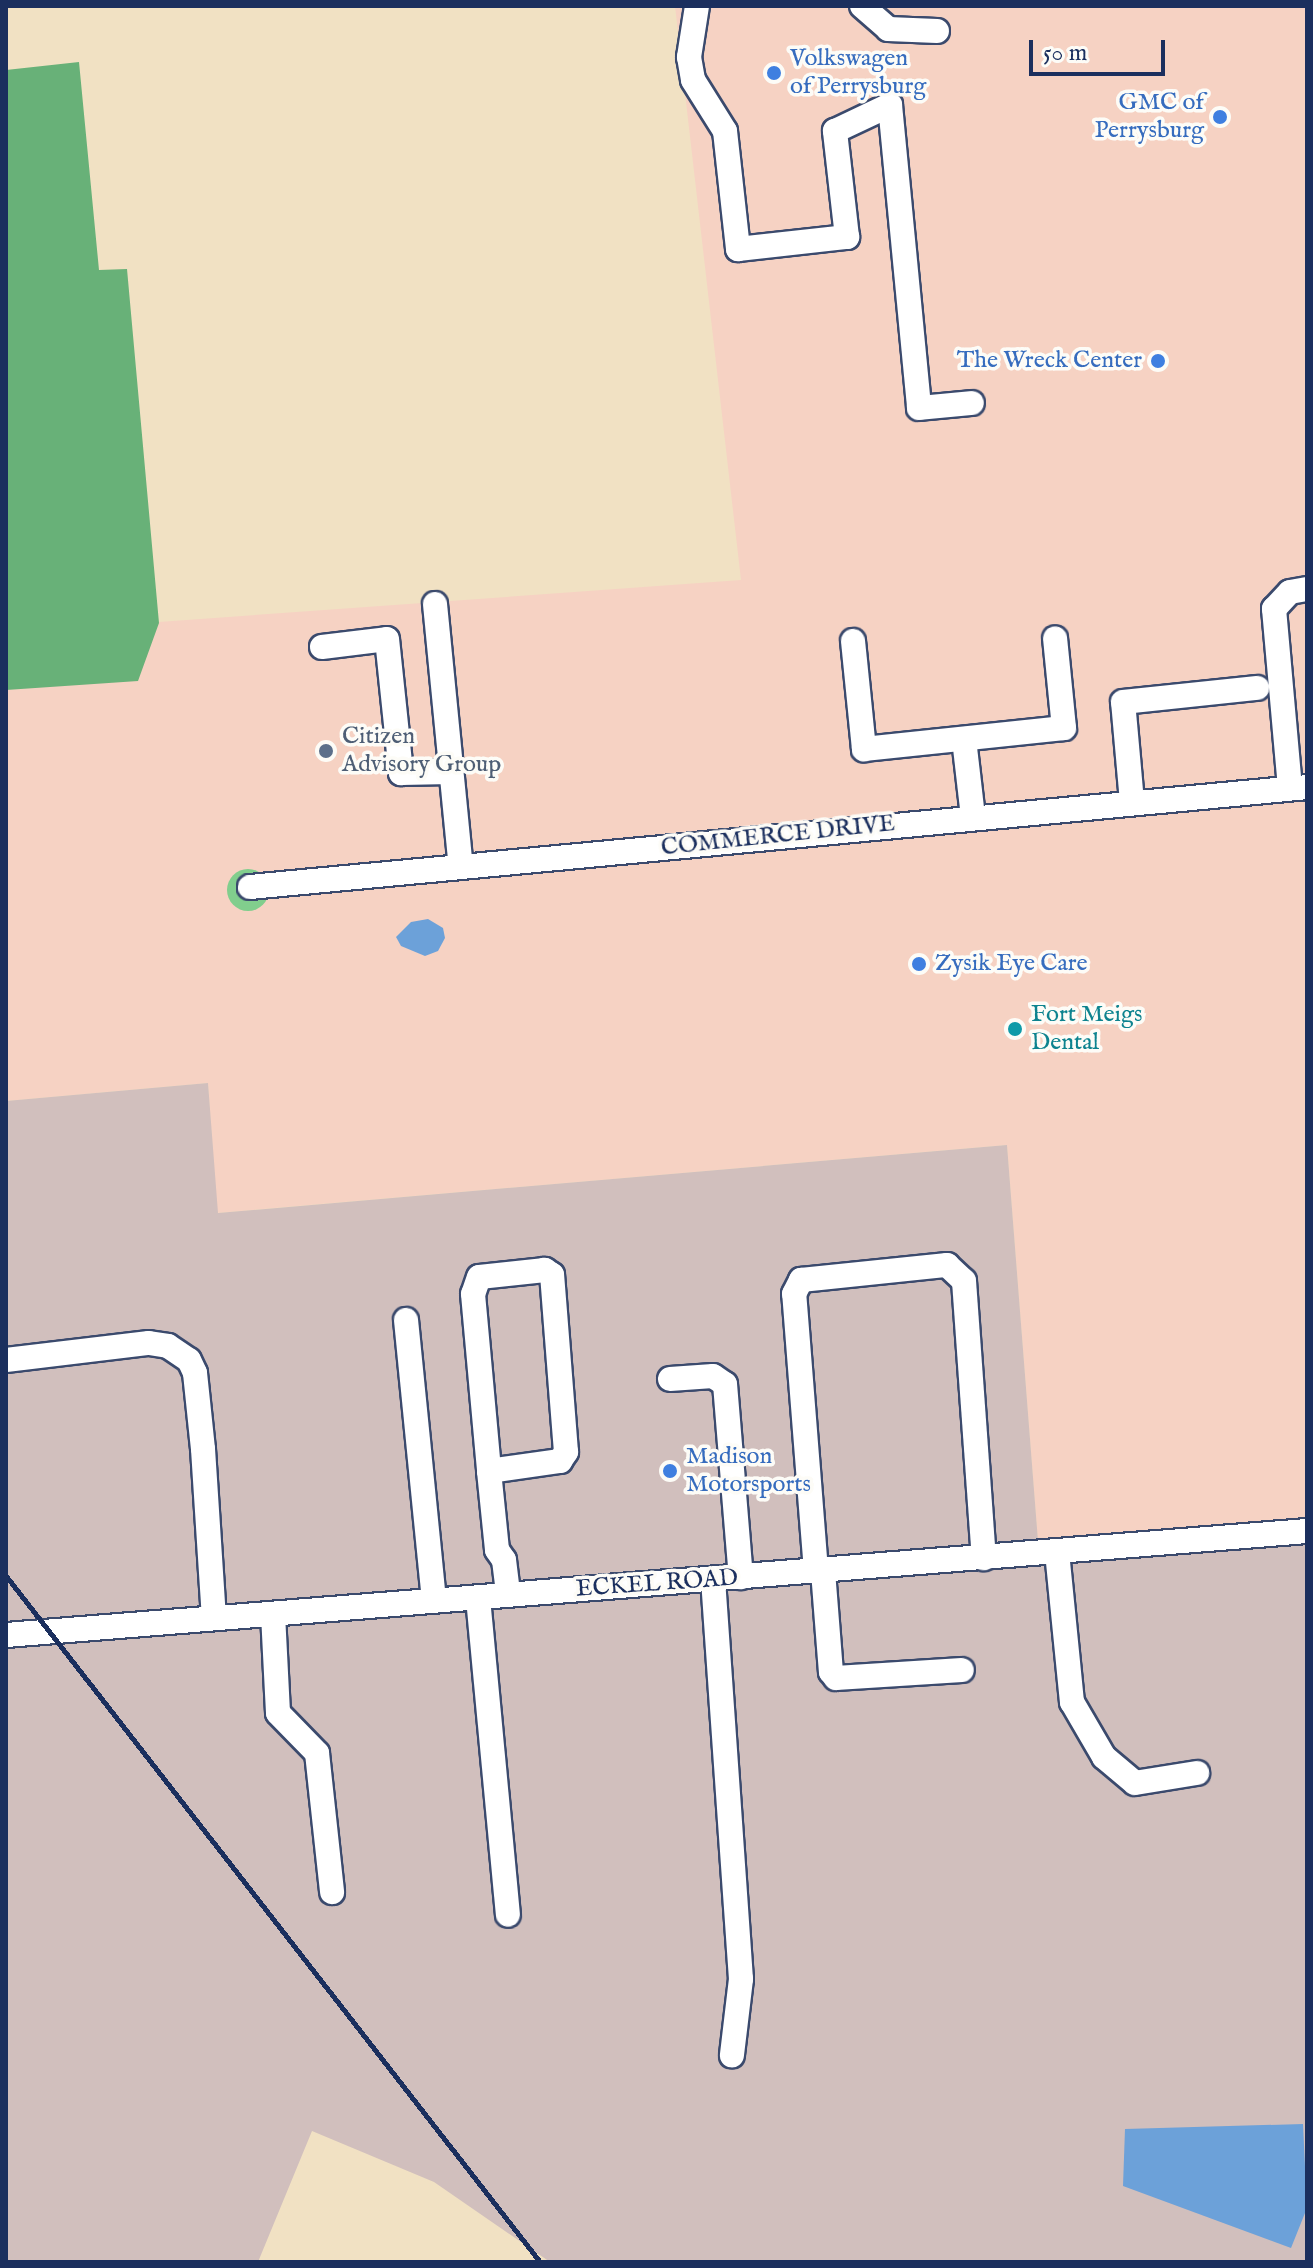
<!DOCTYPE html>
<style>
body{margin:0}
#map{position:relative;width:1313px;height:2268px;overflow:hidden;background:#f1e1c3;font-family:"IM FELL English",serif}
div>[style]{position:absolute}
.built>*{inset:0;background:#f6d2c3}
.industrial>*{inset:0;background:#d1bfbd}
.green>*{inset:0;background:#81ce8d}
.round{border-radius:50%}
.forest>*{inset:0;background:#68b178}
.water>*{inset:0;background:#6ca1d9}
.roads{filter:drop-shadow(2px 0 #3b4a6d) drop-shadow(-2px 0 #3b4a6d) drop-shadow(0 2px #3b4a6d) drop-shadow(0 -2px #3b4a6d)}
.minor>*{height:24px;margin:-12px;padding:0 12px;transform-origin:12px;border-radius:12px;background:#fff}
.rail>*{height:5px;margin:-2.5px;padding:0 2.5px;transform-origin:2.5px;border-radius:2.5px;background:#1b2f5e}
.dots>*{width:22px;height:22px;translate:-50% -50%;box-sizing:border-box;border:4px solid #fdfcf7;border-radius:50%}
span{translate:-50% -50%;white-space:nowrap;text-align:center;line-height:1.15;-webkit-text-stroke:7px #fdfcf7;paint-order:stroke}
.shop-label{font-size:24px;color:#366cbe}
.left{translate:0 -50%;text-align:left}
.right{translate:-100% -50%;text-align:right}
.service-label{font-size:24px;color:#4e5e75}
.street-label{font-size:24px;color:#1b2f5e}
.culture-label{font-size:24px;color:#0d838f}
.frame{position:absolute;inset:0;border:8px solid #1b2f5e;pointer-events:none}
.scale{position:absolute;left:1029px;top:40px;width:136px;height:36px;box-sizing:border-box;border:4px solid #1b2f5e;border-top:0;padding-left:10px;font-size:24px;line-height:28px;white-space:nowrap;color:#1b2f5e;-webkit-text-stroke:6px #fdfcf7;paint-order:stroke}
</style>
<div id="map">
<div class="built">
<div style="clip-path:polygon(675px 6px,1307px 6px,1307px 1517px,1038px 1542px,1007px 1145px,217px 1213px,208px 1083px,6px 1101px,6px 633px,741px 580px)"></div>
</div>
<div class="industrial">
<div style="clip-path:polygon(208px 1083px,218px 1213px,1007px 1145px,1038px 1541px,1307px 1517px,1307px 2262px,550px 2262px,434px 2182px,312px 2131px,258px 2262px,6px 2262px,6px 1101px)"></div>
</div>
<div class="green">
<div class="round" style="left:227px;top:869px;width:42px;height:42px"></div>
</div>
<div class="forest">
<div style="clip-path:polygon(79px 62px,99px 270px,127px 269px,159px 623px,138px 681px,6px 690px,6px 70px)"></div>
</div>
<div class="water">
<div style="clip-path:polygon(428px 919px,443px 928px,445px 938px,438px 951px,425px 956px,401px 946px,396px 937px,411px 922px)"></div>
<div style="clip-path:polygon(1303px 2124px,1307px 2208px,1291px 2248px,1123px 2186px,1125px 2129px)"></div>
</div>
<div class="roads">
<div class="minor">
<div style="left:697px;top:6px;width:52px;rotate:98.9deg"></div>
<div style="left:689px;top:57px;width:23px;rotate:80deg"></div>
<div style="left:693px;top:80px;width:60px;rotate:57.9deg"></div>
<div style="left:725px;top:131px;width:119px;rotate:83.7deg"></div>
<div style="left:738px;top:249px;width:110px;rotate:-6.3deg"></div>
<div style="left:847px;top:237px;width:107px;rotate:-96.5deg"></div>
<div style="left:835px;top:131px;width:61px;rotate:-25.3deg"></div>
<div style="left:890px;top:105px;width:304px;rotate:84.5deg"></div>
<div style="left:919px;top:408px;width:53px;rotate:-5.4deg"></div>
<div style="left:862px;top:6px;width:35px;rotate:41deg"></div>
<div style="left:888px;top:29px;width:49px;rotate:2.3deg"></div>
<div style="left:435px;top:604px;width:264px;rotate:84.4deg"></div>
<div style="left:853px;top:641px;width:109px;rotate:84.2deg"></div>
<div style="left:864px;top:749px;width:201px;rotate:-6deg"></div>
<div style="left:1064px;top:728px;width:90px;rotate:-95.7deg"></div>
<div style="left:322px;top:647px;width:65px;rotate:-7deg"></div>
<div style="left:387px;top:639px;width:135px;rotate:84deg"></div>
<div style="left:401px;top:773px;width:50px;rotate:-1.1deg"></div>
<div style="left:964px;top:739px;width:79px;rotate:83.4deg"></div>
<div style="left:1290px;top:788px;width:180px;rotate:-95.1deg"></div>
<div style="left:1274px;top:609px;width:23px;rotate:-47deg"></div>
<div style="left:1290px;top:592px;width:17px;rotate:-10deg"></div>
<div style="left:1132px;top:802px;width:100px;rotate:-95.1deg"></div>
<div style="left:1123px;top:702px;width:135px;rotate:-6deg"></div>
<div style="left:250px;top:887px;width:1062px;rotate:-5.4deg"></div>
<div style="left:406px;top:1320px;width:282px;rotate:84.3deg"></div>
<div style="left:6px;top:1360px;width:144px;rotate:-6.8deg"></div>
<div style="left:149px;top:1343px;width:19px;rotate:9deg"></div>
<div style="left:168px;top:1346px;width:25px;rotate:34deg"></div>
<div style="left:189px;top:1360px;width:14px;rotate:65deg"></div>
<div style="left:195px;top:1373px;width:76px;rotate:84deg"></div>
<div style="left:203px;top:1449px;width:169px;rotate:86.3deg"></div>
<div style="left:670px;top:1379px;width:43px;rotate:-4deg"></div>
<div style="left:713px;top:1376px;width:14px;rotate:34deg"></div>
<div style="left:725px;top:1384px;width:194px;rotate:85.3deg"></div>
<div style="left:489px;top:1471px;width:72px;rotate:-8deg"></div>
<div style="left:560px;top:1461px;width:11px;rotate:-56deg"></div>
<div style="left:566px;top:1452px;width:178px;rotate:-94.5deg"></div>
<div style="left:552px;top:1275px;width:9px;rotate:-144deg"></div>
<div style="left:545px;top:1270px;width:66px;rotate:173.9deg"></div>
<div style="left:479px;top:1277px;width:18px;rotate:109deg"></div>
<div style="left:473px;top:1294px;width:178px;rotate:84.8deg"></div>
<div style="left:489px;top:1471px;width:79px;rotate:84.2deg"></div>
<div style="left:497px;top:1550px;width:12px;rotate:55deg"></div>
<div style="left:504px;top:1560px;width:35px;rotate:83deg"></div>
<div style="left:1057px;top:1552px;width:151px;rotate:84.3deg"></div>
<div style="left:1072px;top:1702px;width:64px;rotate:59.8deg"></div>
<div style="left:1104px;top:1757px;width:40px;rotate:40deg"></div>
<div style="left:1135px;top:1783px;width:63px;rotate:-9.2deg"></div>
<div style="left:816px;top:1571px;width:278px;rotate:-94.5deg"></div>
<div style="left:794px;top:1294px;width:16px;rotate:-63deg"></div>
<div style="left:801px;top:1280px;width:147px;rotate:-5.9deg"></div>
<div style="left:947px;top:1265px;width:23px;rotate:43deg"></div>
<div style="left:964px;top:1281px;width:278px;rotate:85.9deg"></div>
<div style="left:823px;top:1571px;width:101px;rotate:85.5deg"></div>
<div style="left:831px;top:1672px;width:8px;rotate:50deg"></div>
<div style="left:836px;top:1678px;width:126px;rotate:-3.6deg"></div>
<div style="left:713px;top:1579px;width:401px;rotate:86deg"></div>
<div style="left:741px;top:1979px;width:77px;rotate:96.8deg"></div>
<div style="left:478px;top:1598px;width:318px;rotate:84.6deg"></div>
<div style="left:273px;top:1614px;width:99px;rotate:87.1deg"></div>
<div style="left:278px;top:1713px;width:56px;rotate:45.7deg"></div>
<div style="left:317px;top:1753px;width:140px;rotate:83.8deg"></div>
<div style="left:6px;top:1635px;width:1305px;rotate:-4.57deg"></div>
</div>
</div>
<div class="rail">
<div style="left:6px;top:1576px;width:869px;rotate:52.1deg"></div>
</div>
<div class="dots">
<div style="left:774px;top:73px;background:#3f7fe0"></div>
<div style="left:1220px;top:117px;background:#3f7fe0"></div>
<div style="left:1158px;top:361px;background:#3f7fe0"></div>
<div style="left:326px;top:751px;background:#5c6f8a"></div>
<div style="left:919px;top:964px;background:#3f7fe0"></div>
<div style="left:1015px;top:1029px;background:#0f9aa8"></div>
<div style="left:670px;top:1471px;background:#3f7fe0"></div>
</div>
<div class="shop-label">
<span class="left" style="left:790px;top:73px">Volkswagen<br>of Perrysburg</span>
<span class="right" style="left:1204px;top:117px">GMC of<br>Perrysburg</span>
<span class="right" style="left:1142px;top:361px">The Wreck Center</span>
<span class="left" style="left:935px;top:964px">Zysik Eye Care</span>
<span class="left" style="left:686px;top:1471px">Madison<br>Motorsports</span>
</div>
<div class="service-label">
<span class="left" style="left:342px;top:751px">Citizen<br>Advisory Group</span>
</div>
<div class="street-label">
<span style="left:778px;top:836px;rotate:-6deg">COMMERCE DRIVE</span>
<span style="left:657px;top:1584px;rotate:-4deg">ECKEL ROAD</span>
</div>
<div class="culture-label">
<span class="left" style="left:1031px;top:1029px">Fort Meigs<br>Dental</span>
</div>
<div class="frame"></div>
<div class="scale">50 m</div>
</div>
